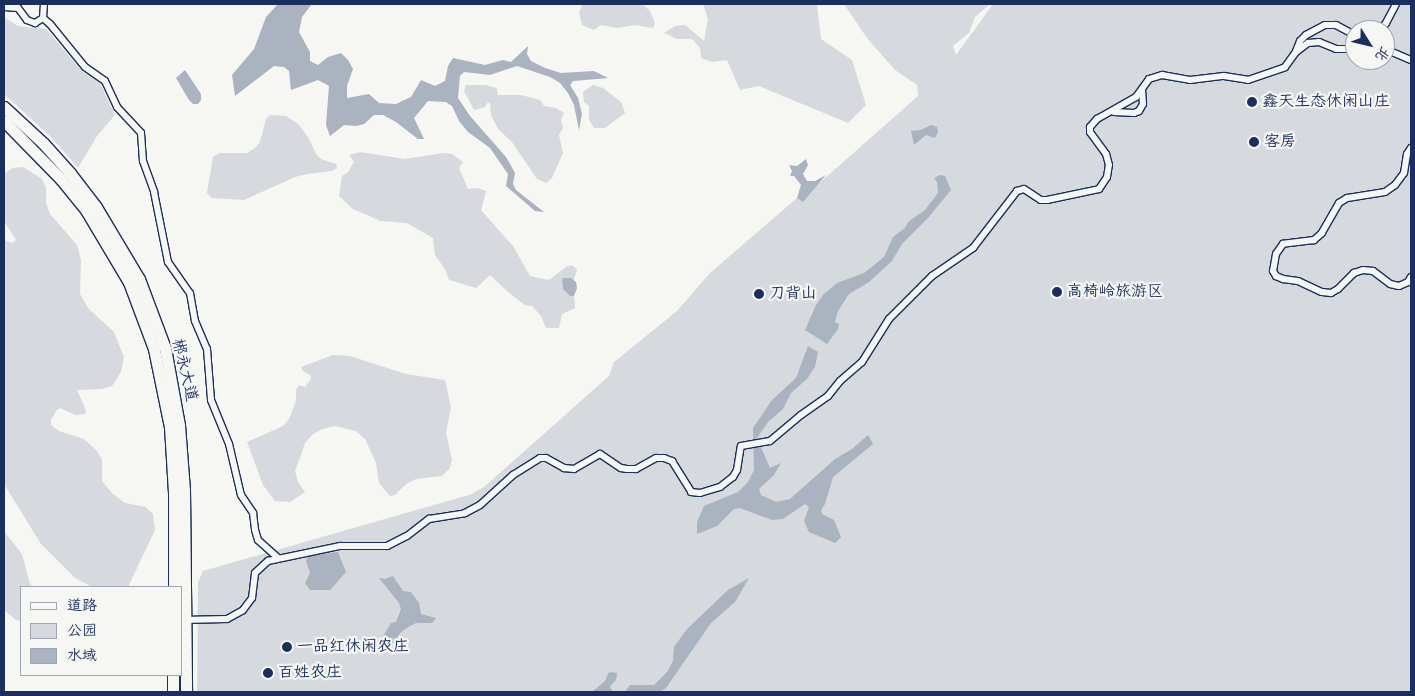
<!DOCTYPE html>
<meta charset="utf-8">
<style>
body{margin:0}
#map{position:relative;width:1415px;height:696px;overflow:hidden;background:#f6f6f2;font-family:"Indie Flower","LXGW WenKai TC",sans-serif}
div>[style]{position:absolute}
.green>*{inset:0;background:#d6d9dd}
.water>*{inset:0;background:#abb2c0}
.roads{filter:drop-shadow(1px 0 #1b2f5e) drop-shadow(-1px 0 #1b2f5e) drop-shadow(0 1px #1b2f5e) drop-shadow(0 -1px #1b2f5e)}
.minor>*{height:6px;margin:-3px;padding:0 3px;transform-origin:3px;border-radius:3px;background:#f6f6f2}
.trunk>*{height:11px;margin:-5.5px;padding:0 5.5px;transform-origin:5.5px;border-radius:5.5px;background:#f6f6f2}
.dots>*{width:14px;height:14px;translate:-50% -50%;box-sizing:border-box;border:2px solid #f6f6f2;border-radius:50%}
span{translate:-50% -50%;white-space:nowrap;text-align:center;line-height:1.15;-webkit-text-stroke:4.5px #f6f6f2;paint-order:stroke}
.poi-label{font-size:16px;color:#1b2f5e}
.left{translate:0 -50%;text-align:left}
.street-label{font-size:16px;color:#1b2f5e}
.frame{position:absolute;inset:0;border:5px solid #1b2f5e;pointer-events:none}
.legend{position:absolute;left:20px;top:586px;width:162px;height:90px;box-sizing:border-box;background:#f6f6f2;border:1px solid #9ea6b7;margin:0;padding:6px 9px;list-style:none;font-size:15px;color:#1b2f5e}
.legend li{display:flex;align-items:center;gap:10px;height:25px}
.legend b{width:25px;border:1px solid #9ea6b7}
.north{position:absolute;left:1345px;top:20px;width:50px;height:50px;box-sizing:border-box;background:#f6f6f2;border:1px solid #9ea6b7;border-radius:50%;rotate:126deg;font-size:14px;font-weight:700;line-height:20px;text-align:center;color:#1b2f5e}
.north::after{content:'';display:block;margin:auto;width:18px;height:22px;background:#1b2f5e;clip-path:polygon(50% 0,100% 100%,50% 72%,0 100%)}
</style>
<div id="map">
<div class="green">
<div style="clip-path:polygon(582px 4px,642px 4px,650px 11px,655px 23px,653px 28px,635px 25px,617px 28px,601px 25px,594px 30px,582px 25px,579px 13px)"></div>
<div style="clip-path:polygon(703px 4px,817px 4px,821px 39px,852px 60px,866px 105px,848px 123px,759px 86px,740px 90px,727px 60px,712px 62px,701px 58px,700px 48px,692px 39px,677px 39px,664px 33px,675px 26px,685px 25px,704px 41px,708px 19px)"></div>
<div style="clip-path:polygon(evenodd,844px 4px,990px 4px,975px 17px,969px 33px,953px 46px,956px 55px,993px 4px,1411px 4px,1411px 692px,197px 692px,198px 582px,203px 571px,469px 495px,484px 487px,609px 376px,614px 362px,677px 311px,710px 273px,797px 198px,802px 201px,815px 187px,918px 96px,917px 85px,895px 70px,867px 38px,844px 4px,1355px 30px,1385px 30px,1385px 60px,1355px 60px,1355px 30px)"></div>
<div style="clip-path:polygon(4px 17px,18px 26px,46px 29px,82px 71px,100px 83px,115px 115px,97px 136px,78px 168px,51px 137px,4px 94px)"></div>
<div style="clip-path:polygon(466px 85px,485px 85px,497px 88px,498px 95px,521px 95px,540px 100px,544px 106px,556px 108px,564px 113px,561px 120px,563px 128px,559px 135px,563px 153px,552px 178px,546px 183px,537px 179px,512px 142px,498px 129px,491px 115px,490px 103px,487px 103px,485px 107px,474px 110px,464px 91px)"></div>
<div style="clip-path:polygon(593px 85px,603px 88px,621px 102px,625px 113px,605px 128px,594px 128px,589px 120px,589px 106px,584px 102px,583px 92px)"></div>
<div style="clip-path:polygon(270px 115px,286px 116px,298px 124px,308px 137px,316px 154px,321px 159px,336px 164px,337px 168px,332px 171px,307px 174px,295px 177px,244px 200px,212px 198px,207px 193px,213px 157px,220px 153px,247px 153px,255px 148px,260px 142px,266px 119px)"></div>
<div style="clip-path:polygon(360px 152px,405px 159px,443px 153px,452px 154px,463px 162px,459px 168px,468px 189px,478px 188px,486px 191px,481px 210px,513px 246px,530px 276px,549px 280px,566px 267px,571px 265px,577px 269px,574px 280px,564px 278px,562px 284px,570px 296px,574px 296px,575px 308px,562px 314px,559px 328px,546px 328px,541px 316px,532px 306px,525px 305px,508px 292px,490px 275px,476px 288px,449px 280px,445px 269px,435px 255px,433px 238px,407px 223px,381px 221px,353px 209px,339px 196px,342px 176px,348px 172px,354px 162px,349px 155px)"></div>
<div style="clip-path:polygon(23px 167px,42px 179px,46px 188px,46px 203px,50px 214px,77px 245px,81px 260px,80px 294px,88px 308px,114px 332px,124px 357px,121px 372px,112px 386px,102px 389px,77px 390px,86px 410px,85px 414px,75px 415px,60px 408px,56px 411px,51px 420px,51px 425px,59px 431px,84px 439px,96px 450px,102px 459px,102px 481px,112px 493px,125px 503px,146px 507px,153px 514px,155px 530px,128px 587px,92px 587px,75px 578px,41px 544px,4px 484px,4px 240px,12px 243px,16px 240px,4px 221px,4px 174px,13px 168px)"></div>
<div style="clip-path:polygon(333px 355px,350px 356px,406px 374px,445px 380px,451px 407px,446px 433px,452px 459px,450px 468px,442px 476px,416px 479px,406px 484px,395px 495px,390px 496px,379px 483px,376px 463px,365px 439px,356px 431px,335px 426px,322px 429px,312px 435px,305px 443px,295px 471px,298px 482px,305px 492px,290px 502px,275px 501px,263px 485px,247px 442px,283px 426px,289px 419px,293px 409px,296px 400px,296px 390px,299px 385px,305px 387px,311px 379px,311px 376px,302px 370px,301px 367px)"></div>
<div style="clip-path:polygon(4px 531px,22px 554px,30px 584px,34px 587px,21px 587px,21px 621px,16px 620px,4px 610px)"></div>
</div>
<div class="water">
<div style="clip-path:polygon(278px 4px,312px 4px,302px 17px,299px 32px,310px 52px,310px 61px,318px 65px,328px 57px,341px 53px,348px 60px,353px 69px,347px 86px,347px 98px,369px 94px,379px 103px,396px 104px,411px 97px,421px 80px,435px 86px,445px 81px,448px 66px,453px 58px,485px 65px,503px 60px,511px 62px,528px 46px,527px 54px,531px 61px,545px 68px,561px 73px,594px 71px,608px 78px,573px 81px,570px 85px,578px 98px,582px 114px,579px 130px,574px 105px,568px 93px,560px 83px,550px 77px,517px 66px,490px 75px,464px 72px,460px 76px,458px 98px,470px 116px,506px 157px,515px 173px,513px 184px,516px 190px,544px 212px,535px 211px,506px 186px,508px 174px,490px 148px,468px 132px,459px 121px,452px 106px,446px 102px,428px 101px,414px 118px,424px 139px,418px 139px,396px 122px,383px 115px,374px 115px,364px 124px,356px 126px,344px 125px,330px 136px,326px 125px,329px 86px,318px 80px,291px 90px,289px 71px,284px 67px,274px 66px,235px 96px,232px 75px,254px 49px,266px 17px)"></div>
<div style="clip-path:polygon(185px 70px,201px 94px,201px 100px,198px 104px,193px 104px,189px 100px,176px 78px)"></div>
<div style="clip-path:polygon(931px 125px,937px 127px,938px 132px,935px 138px,926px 135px,914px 145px,911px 131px,921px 130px)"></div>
<div style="clip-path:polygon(806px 159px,808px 165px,803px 174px,807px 181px,815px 181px,826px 175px,803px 202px,797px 198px,801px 185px,794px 176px,790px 176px,792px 171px,789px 165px,797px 166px)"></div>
<div style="clip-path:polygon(940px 175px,945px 176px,951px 190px,928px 218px,902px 244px,892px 261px,869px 282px,849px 294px,838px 311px,835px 322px,839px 324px,838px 329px,827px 344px,805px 330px,816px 305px,824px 294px,837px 283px,864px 273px,884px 257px,893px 237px,905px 228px,908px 222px,925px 210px,938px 193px,937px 182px,934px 178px)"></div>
<div style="clip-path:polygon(564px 278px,571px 278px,576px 282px,577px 288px,574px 296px,570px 296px,563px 289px,562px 279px)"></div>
<div style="clip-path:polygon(808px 346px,818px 352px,815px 367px,807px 379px,791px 393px,783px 409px,768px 422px,757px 438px,770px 468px,781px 463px,774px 475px,759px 489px,761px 495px,776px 502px,790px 499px,835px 459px,852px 449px,868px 435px,873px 444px,833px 477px,825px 504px,821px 510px,822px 514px,834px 520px,841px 537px,835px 543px,809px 532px,804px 521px,809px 507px,805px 504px,783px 519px,772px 520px,740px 508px,734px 509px,717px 526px,697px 534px,697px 522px,704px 506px,738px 492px,748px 482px,754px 470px,753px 428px,772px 400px,796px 378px)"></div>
<div style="clip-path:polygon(338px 552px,346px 572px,330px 590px,310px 590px,305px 583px,310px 573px,306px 561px,308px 556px)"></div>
<div style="clip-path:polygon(393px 576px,403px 591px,411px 592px,419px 603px,421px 614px,436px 618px,432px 623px,416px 623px,410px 626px,401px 632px,386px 652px,378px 646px,380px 641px,391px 623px,396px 622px,401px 609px,399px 603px,379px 578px,385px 579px)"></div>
<div style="clip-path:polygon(749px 578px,735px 602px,711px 623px,666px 688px,660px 692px,625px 692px,630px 685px,654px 685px,667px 672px,673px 661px,674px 647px,687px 629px,728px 590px)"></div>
<div style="clip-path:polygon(609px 672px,617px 673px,616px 680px,610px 686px,612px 691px,620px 692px,592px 692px,605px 681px)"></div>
</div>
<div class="roads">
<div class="minor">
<div style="left:4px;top:7px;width:14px;rotate:4deg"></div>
<div style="left:18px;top:8px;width:15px;rotate:53deg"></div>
<div style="left:27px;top:20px;width:9px;rotate:21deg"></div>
<div style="left:35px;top:23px;width:9px;rotate:-32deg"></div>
<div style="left:43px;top:18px;width:9px;rotate:41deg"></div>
<div style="left:50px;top:24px;width:55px;rotate:50.9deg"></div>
<div style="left:85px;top:67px;width:24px;rotate:35deg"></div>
<div style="left:105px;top:81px;width:29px;rotate:65deg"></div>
<div style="left:117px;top:107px;width:35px;rotate:47deg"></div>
<div style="left:141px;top:133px;width:28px;rotate:86deg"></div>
<div style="left:143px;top:161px;width:33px;rotate:70deg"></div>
<div style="left:154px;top:192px;width:71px;rotate:78.7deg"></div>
<div style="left:168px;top:262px;width:38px;rotate:55deg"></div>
<div style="left:190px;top:293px;width:28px;rotate:80deg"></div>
<div style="left:195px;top:321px;width:30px;rotate:67deg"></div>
<div style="left:207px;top:349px;width:51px;rotate:85.5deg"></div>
<div style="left:211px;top:400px;width:48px;rotate:67.8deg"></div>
<div style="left:229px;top:444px;width:52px;rotate:76.8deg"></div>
<div style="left:241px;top:495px;width:22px;rotate:56deg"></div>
<div style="left:253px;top:513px;width:17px;rotate:83deg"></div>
<div style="left:255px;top:530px;width:10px;rotate:73deg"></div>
<div style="left:258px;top:540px;width:27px;rotate:42deg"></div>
<div style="left:43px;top:18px;width:14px;rotate:-86deg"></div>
<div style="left:1380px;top:30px;width:9px;rotate:-49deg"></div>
<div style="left:1386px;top:23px;width:21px;rotate:-62deg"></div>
<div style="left:1385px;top:49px;width:28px;rotate:23deg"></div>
<div style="left:1296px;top:51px;width:11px;rotate:-68deg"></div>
<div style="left:1300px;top:41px;width:8px;rotate:-45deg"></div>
<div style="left:1306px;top:35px;width:21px;rotate:-28deg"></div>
<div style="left:1325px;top:25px;width:11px"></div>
<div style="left:1336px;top:25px;width:21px;rotate:28deg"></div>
<div style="left:1114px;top:112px;width:20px;rotate:3deg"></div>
<div style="left:1134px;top:113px;width:5px;rotate:-22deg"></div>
<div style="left:1139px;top:111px;width:8px;rotate:-60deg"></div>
<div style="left:1143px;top:104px;width:14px;rotate:-94deg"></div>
<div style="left:1411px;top:148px;width:7px;rotate:124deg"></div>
<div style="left:1407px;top:154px;width:19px;rotate:99deg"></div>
<div style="left:1404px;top:173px;width:15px;rotate:127deg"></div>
<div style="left:1395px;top:185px;width:12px;rotate:145deg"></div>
<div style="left:1385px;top:192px;width:38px;rotate:171deg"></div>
<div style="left:1347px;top:198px;width:9px;rotate:148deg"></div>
<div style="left:1339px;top:203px;width:34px;rotate:120deg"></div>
<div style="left:1322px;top:233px;width:11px;rotate:139deg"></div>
<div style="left:1314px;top:240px;width:31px;rotate:173deg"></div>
<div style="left:1283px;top:244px;width:12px;rotate:125deg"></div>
<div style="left:1276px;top:254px;width:17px;rotate:100deg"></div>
<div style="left:1273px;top:271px;width:6px;rotate:59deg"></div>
<div style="left:1276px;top:276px;width:8px;rotate:23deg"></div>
<div style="left:1283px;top:279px;width:15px;rotate:8deg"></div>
<div style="left:1298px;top:281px;width:26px;rotate:25deg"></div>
<div style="left:1322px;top:292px;width:9px;rotate:6deg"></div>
<div style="left:1331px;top:293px;width:8px;rotate:-30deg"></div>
<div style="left:1338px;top:289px;width:23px;rotate:-45deg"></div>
<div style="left:1354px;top:273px;width:9px;rotate:-18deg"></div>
<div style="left:1363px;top:270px;width:10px;rotate:6deg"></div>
<div style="left:1373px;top:271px;width:21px;rotate:37deg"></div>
<div style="left:1390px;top:284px;width:9px;rotate:13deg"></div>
<div style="left:1399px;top:286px;width:10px;rotate:-24deg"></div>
<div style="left:1408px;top:282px;width:6px;rotate:-59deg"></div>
<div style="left:182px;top:620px;width:45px;rotate:-1.3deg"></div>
<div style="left:227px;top:619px;width:18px;rotate:-29deg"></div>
<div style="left:243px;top:610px;width:15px;rotate:-53deg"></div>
<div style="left:252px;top:598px;width:25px;rotate:-83deg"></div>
<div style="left:255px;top:573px;width:18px;rotate:-43deg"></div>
<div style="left:268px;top:561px;width:74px;rotate:-11.8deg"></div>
<div style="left:340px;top:546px;width:47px"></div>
<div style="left:387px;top:546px;width:22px;rotate:-27deg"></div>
<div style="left:407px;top:536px;width:28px;rotate:-38deg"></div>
<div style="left:429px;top:519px;width:36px;rotate:-9deg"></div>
<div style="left:465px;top:513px;width:17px;rotate:-28deg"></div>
<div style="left:480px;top:505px;width:45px;rotate:-42.3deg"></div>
<div style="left:513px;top:475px;width:32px;rotate:-32deg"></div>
<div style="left:540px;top:458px;width:6px"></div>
<div style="left:546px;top:458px;width:21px;rotate:29deg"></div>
<div style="left:564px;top:468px;width:10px;rotate:6deg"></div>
<div style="left:574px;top:469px;width:30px;rotate:-30deg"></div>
<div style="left:600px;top:454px;width:25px;rotate:34deg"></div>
<div style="left:621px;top:468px;width:6px;rotate:9deg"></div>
<div style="left:627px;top:469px;width:9px"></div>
<div style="left:636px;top:469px;width:23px;rotate:-29deg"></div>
<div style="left:656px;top:458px;width:8px"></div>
<div style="left:664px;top:458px;width:9px;rotate:21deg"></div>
<div style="left:672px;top:461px;width:36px;rotate:58deg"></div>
<div style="left:691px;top:492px;width:9px;rotate:6deg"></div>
<div style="left:700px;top:493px;width:21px;rotate:-17deg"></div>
<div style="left:720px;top:487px;width:16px;rotate:-38deg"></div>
<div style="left:733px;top:477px;width:8px;rotate:-60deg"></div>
<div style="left:737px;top:470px;width:24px;rotate:-81deg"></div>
<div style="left:741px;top:446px;width:29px;rotate:-10deg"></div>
<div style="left:770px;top:441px;width:40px;rotate:-40deg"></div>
<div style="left:801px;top:415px;width:33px;rotate:-35deg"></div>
<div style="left:828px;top:396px;width:19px;rotate:-51deg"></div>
<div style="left:840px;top:381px;width:29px;rotate:-41deg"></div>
<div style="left:862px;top:362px;width:51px;rotate:-57.9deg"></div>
<div style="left:889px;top:319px;width:61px;rotate:-45deg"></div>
<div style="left:932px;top:276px;width:50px;rotate:-34.3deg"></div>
<div style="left:973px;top:248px;width:72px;rotate:-52.3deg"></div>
<div style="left:1017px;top:191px;width:7px;rotate:-16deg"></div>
<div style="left:1024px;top:189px;width:20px;rotate:33deg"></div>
<div style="left:1041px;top:200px;width:6px"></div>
<div style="left:1047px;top:200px;width:53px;rotate:-11.9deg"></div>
<div style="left:1099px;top:189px;width:14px;rotate:-56deg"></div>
<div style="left:1107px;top:177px;width:12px;rotate:-81deg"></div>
<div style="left:1109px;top:165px;width:11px;rotate:-105deg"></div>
<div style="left:1106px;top:154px;width:27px;rotate:-126deg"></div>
<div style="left:1090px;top:132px;width:5px;rotate:-90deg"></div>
<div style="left:1090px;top:127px;width:11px;rotate:-49deg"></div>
<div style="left:1097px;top:119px;width:45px;rotate:-29.4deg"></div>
<div style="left:1136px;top:97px;width:22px;rotate:-54deg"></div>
<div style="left:1149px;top:79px;width:14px;rotate:-17deg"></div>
<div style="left:1162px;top:75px;width:28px;rotate:10deg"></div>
<div style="left:1190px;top:80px;width:34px;rotate:-7deg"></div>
<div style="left:1224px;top:76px;width:24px;rotate:9deg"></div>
<div style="left:1248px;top:80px;width:39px;rotate:-19deg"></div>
<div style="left:1285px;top:67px;width:19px;rotate:-54deg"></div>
<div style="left:1296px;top:52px;width:15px;rotate:-37deg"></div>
<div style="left:1308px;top:43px;width:11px;rotate:-5deg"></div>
<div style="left:1319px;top:42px;width:18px;rotate:22deg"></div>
<div style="left:1336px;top:49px;width:19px"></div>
</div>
<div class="trunk">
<div style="left:4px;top:107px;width:53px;rotate:42.7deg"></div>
<div style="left:43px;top:143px;width:40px;rotate:48deg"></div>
<div style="left:70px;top:173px;width:43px;rotate:52.6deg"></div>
<div style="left:96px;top:207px;width:84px;rotate:59.2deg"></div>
<div style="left:139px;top:279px;width:74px;rotate:69.4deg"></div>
<div style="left:165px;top:348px;width:78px;rotate:79.7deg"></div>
<div style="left:179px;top:425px;width:65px;rotate:85.6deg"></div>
<div style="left:184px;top:490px;width:202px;rotate:89.4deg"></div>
<div style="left:4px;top:121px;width:81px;rotate:45.5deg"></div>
<div style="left:61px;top:179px;width:40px;rotate:51deg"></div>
<div style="left:86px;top:210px;width:84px;rotate:59.2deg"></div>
<div style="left:129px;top:282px;width:72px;rotate:69.5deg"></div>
<div style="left:154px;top:349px;width:80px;rotate:78.4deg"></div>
<div style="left:170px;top:427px;width:65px;rotate:86.5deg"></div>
<div style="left:174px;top:492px;width:95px;rotate:90deg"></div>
<div style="left:173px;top:692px;width:17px;rotate:-90deg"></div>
</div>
</div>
<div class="dots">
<div style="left:1252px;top:102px;background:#1b2f5e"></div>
<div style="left:1254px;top:142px;background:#1b2f5e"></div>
<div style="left:1057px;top:292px;background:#1b2f5e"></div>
<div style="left:759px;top:294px;background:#1b2f5e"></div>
<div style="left:287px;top:647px;background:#1b2f5e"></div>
<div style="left:268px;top:673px;background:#1b2f5e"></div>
</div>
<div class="poi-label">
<span class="left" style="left:1262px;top:102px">鑫天生态休闲山庄</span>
<span class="left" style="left:1264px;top:142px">客房</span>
<span class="left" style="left:1067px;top:292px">高椅岭旅游区</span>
<span class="left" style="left:769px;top:294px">刀背山</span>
<span class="left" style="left:297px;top:647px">一品红休闲农庄</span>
<span class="left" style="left:278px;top:673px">百姓农庄</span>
</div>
<div class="street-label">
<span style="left:184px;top:370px;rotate:77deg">郴永大道</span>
</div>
<div class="frame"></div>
<ul class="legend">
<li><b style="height:6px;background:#f6f6f2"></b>道路</li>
<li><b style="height:14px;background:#d6d9dd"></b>公园</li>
<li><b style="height:14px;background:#abb2c0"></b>水域</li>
</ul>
<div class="north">北</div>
</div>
